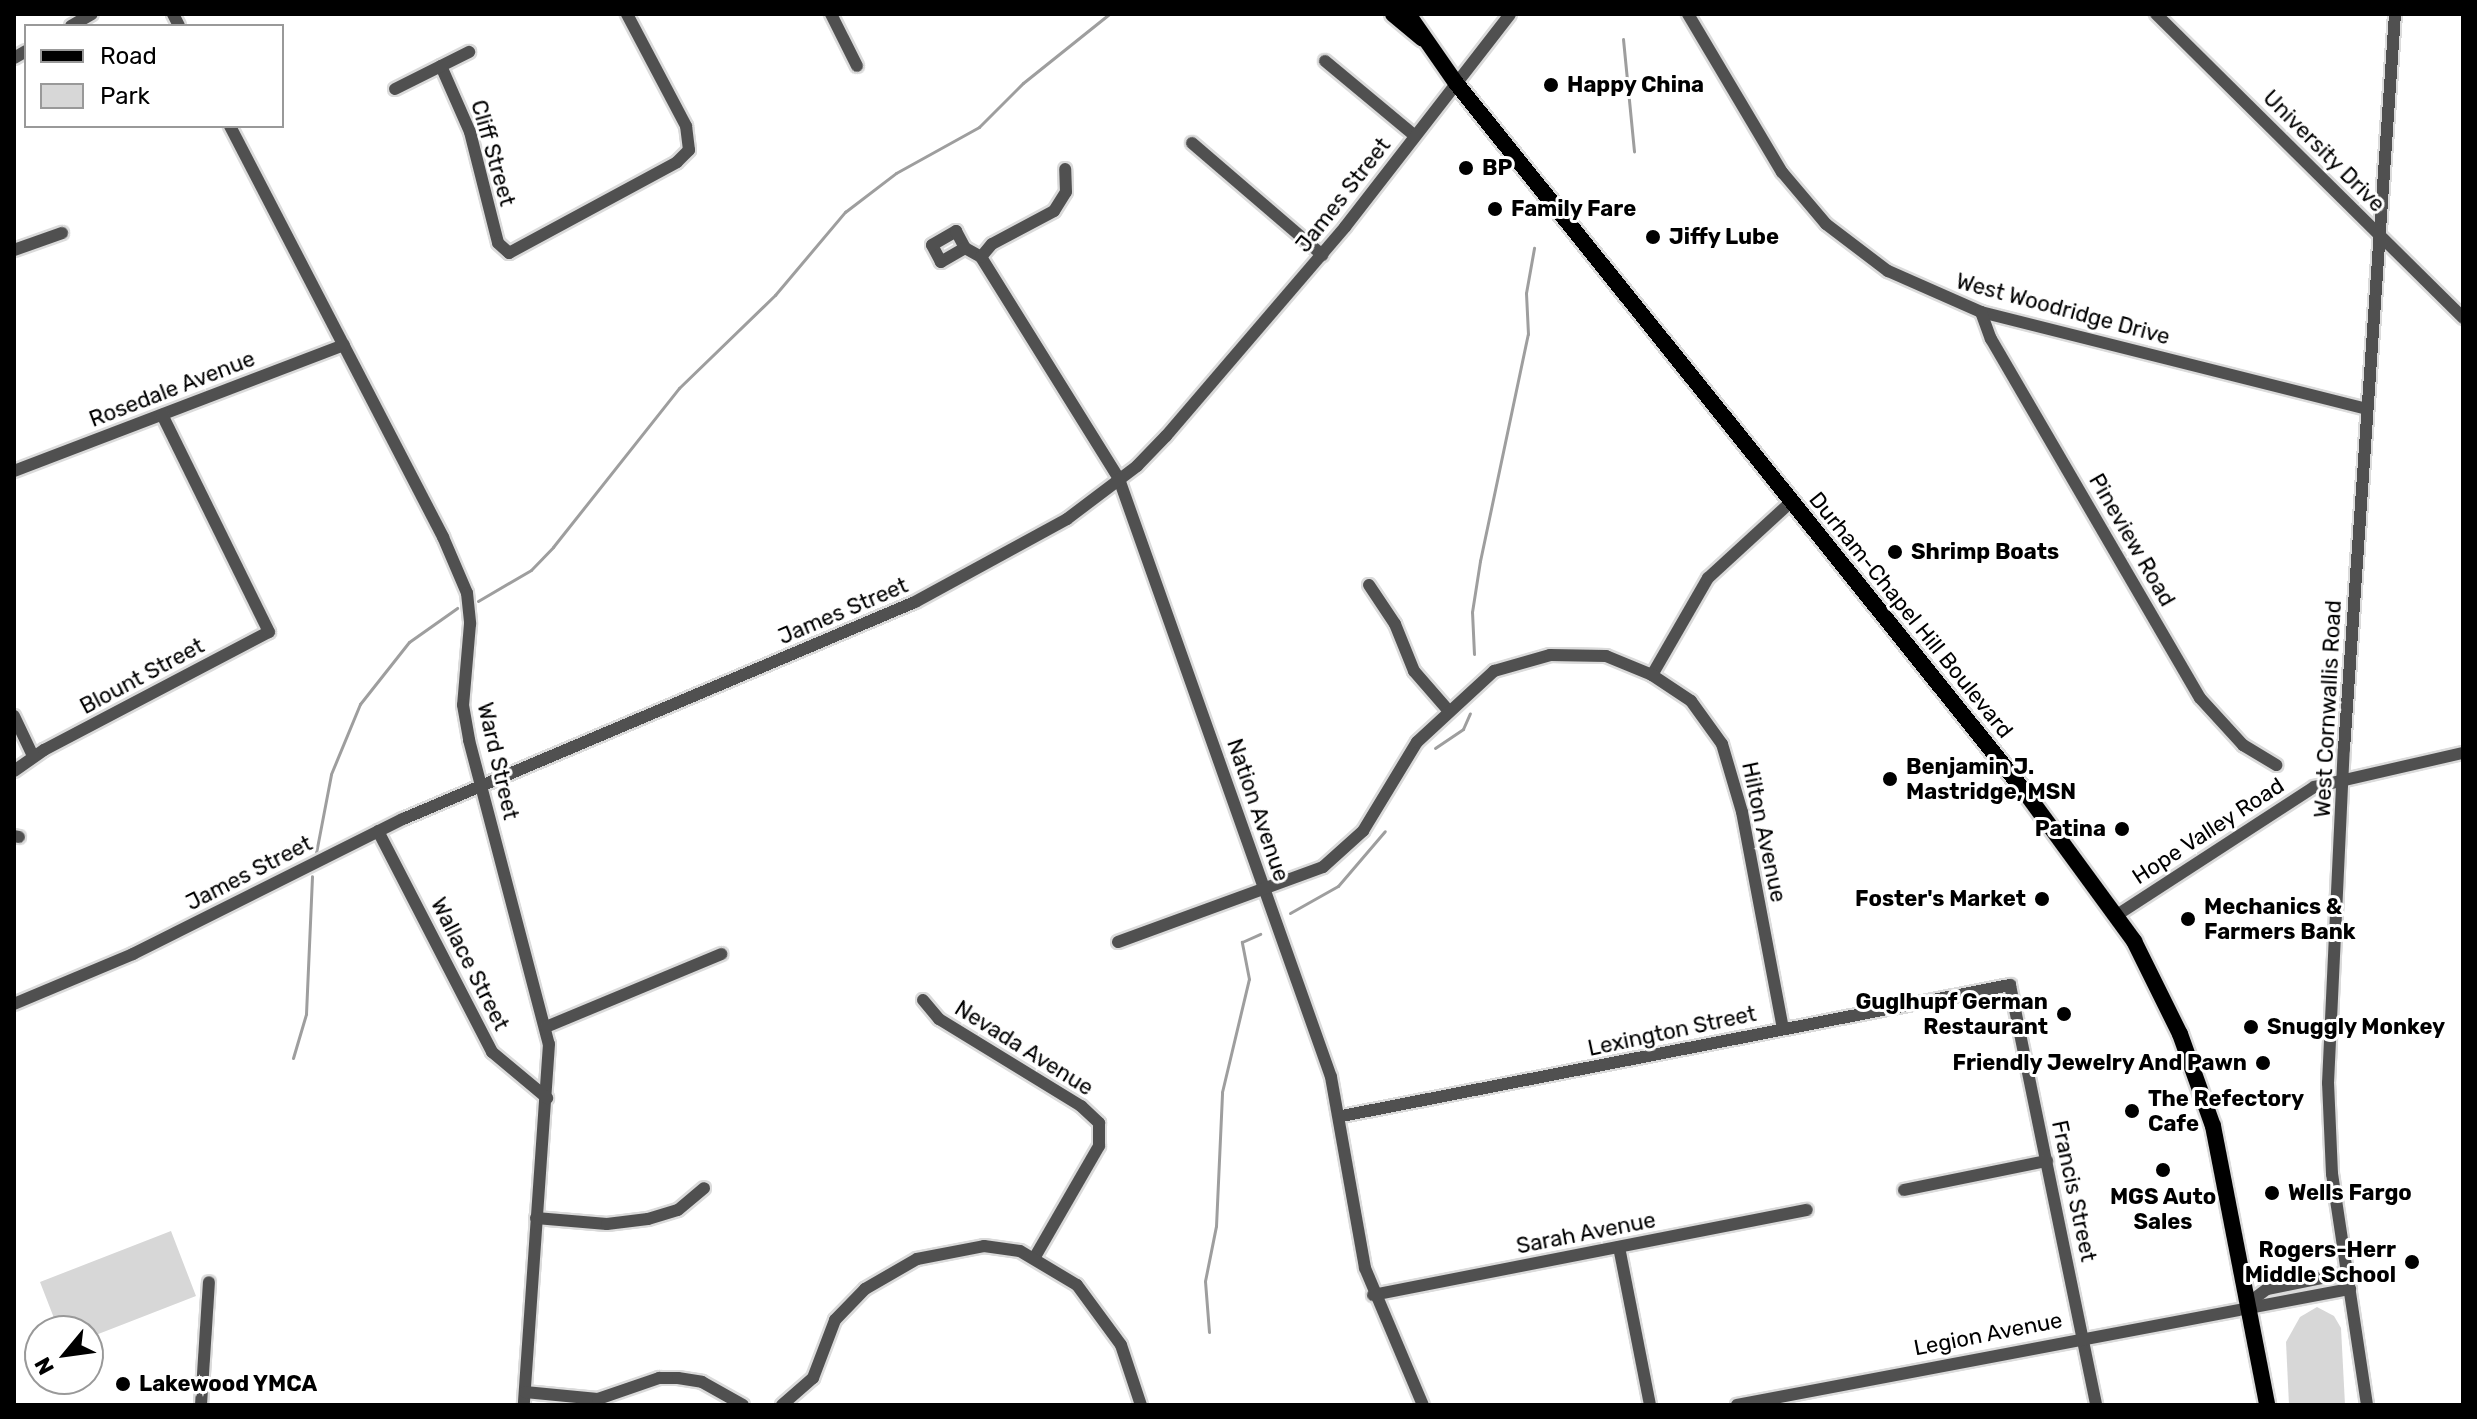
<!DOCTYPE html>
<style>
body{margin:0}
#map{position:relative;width:2477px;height:1419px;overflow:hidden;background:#fff;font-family:Rubik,sans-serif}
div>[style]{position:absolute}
.green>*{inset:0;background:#d7d7d7}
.stream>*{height:3px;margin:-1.5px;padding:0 1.5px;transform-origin:1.5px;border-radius:1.5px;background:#9e9e9e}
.roads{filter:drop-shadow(2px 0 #dbdbdb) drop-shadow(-2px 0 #dbdbdb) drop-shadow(0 2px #dbdbdb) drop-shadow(0 -2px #dbdbdb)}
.minor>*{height:12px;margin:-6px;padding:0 6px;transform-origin:6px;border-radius:6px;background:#505050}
.major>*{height:16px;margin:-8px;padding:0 8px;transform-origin:8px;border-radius:8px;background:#000}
.dots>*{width:22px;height:22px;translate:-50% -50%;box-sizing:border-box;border:4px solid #fff;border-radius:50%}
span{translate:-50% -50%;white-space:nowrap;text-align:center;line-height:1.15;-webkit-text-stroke:6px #fff;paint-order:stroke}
.poi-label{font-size:22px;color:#000;font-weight:700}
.left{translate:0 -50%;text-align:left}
.right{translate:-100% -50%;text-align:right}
.street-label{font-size:22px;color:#000}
.frame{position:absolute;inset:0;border:16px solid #000;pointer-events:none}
.legend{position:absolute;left:24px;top:24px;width:260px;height:104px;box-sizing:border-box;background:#fff;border:2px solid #999;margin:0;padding:10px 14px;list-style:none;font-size:24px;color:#000}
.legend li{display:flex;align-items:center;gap:16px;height:40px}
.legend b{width:40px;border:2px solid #999}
.north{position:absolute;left:24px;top:1315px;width:80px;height:80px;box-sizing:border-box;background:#fff;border:2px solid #999;border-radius:50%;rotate:241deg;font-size:22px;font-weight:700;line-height:32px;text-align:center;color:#000}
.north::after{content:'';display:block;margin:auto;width:28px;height:36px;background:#000;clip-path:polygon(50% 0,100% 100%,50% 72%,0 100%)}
</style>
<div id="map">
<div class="green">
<div style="clip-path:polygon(171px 1231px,196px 1296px,88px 1338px,88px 1331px,59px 1331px,40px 1282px)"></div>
<div style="clip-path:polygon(2317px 1307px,2334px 1316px,2341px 1328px,2345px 1405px,2289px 1405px,2286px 1342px,2300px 1317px)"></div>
</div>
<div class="stream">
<div style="left:1623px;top:39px;width:113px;rotate:84.4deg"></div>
<div style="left:478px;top:601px;width:61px;rotate:-30.3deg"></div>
<div style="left:531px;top:570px;width:32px;rotate:-46deg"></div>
<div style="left:553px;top:547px;width:203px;rotate:-51.6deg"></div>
<div style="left:679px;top:388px;width:134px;rotate:-44.1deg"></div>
<div style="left:775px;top:295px;width:109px;rotate:-49.9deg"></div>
<div style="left:845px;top:212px;width:64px;rotate:-37.4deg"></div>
<div style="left:896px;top:173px;width:95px;rotate:-29deg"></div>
<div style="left:979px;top:127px;width:62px;rotate:-45deg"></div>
<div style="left:1023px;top:83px;width:110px;rotate:-38.7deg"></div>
<div style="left:1474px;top:654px;width:42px;rotate:-92.7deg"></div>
<div style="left:1472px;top:612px;width:52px;rotate:-81.1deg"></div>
<div style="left:1480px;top:561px;width:232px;rotate:-78.1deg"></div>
<div style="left:1528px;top:334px;width:41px;rotate:-92.8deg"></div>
<div style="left:1526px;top:293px;width:46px;rotate:-79.9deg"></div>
<div style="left:1435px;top:748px;width:34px;rotate:-34deg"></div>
<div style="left:1463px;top:729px;width:17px;rotate:-66deg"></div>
<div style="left:316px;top:853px;width:80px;rotate:-79.2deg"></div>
<div style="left:331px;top:774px;width:76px;rotate:-67.5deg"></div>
<div style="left:360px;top:704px;width:79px;rotate:-51.7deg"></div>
<div style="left:409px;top:642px;width:59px;rotate:-35.3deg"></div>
<div style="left:1290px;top:913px;width:55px;rotate:-29.4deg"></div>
<div style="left:1338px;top:886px;width:72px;rotate:-49.5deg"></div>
<div style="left:293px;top:1058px;width:46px;rotate:-73.5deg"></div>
<div style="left:306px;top:1014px;width:138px;rotate:-87.5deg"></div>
<div style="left:1209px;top:1332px;width:51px;rotate:-94.5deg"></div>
<div style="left:1205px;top:1281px;width:56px;rotate:-78.7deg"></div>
<div style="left:1216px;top:1226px;width:134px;rotate:-87.4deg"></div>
<div style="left:1222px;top:1092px;width:116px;rotate:-76.6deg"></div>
<div style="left:1249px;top:979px;width:38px;rotate:-101deg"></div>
<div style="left:1242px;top:942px;width:20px;rotate:-24deg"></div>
</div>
<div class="roads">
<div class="minor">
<div style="left:173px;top:14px;width:13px;rotate:63deg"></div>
<div style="left:831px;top:14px;width:58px;rotate:63.4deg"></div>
<div style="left:1688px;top:14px;width:184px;rotate:59.3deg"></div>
<div style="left:1782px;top:172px;width:68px;rotate:49.8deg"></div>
<div style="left:1826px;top:224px;width:78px;rotate:37.2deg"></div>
<div style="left:1888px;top:271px;width:102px;rotate:23.8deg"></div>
<div style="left:1981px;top:312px;width:397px;rotate:14.1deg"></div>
<div style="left:2156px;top:14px;width:432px;rotate:44.7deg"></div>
<div style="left:71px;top:26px;width:24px;rotate:-30deg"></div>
<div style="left:14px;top:58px;width:14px;rotate:-30deg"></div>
<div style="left:1325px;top:61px;width:117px;rotate:39.8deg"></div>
<div style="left:441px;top:66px;width:72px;rotate:66.3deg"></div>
<div style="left:470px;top:132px;width:114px;rotate:75.8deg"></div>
<div style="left:498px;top:243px;width:15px;rotate:42deg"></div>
<div style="left:509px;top:253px;width:191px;rotate:-28.4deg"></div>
<div style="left:677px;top:162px;width:17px;rotate:-45deg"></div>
<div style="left:689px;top:150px;width:24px;rotate:-97deg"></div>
<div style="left:686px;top:126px;width:127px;rotate:-117.8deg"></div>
<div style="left:395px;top:89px;width:83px;rotate:-26.6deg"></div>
<div style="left:230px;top:126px;width:463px;rotate:62.6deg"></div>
<div style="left:443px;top:537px;width:61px;rotate:66.8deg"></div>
<div style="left:467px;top:593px;width:31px;rotate:84deg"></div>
<div style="left:470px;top:624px;width:81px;rotate:94.9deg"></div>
<div style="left:463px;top:705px;width:36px;rotate:80deg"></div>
<div style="left:469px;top:740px;width:314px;rotate:75.3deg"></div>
<div style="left:549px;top:1044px;width:362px;rotate:94deg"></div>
<div style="left:1192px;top:143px;width:172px;rotate:40.7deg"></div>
<div style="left:965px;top:248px;width:28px;rotate:150deg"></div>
<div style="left:941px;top:262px;width:19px;rotate:-118deg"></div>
<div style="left:932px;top:245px;width:28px;rotate:-30deg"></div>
<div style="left:956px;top:231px;width:19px;rotate:62deg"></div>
<div style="left:965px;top:248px;width:18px;rotate:29deg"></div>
<div style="left:14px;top:250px;width:51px;rotate:-19.5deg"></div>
<div style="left:981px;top:257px;width:261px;rotate:58.1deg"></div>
<div style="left:1119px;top:479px;width:634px;rotate:70.48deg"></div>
<div style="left:1331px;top:1077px;width:194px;rotate:79.9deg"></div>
<div style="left:1365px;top:1268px;width:149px;rotate:67.1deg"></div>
<div style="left:981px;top:257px;width:17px;rotate:-50deg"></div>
<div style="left:992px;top:244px;width:70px;rotate:-28deg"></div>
<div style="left:1054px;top:211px;width:22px;rotate:-58deg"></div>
<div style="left:1066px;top:192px;width:23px;rotate:-92deg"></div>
<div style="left:1981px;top:312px;width:29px;rotate:70deg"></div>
<div style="left:1991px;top:339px;width:415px;rotate:59.8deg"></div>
<div style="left:2200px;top:698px;width:64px;rotate:47.5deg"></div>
<div style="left:2243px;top:745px;width:39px;rotate:31deg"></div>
<div style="left:14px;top:471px;width:353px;rotate:-20.9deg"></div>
<div style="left:1369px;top:585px;width:47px;rotate:56.3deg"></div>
<div style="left:1395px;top:624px;width:51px;rotate:68deg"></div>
<div style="left:1414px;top:671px;width:52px;rotate:48.9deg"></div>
<div style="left:1652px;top:675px;width:112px;rotate:-60deg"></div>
<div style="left:1708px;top:578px;width:114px;rotate:-42.5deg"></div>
<div style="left:14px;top:716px;width:44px;rotate:64.6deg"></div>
<div style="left:14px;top:771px;width:37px;rotate:-35deg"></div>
<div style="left:44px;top:750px;width:254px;rotate:-27.7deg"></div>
<div style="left:269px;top:632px;width:242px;rotate:-116.2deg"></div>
<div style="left:378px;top:831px;width:249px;rotate:62.7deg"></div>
<div style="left:492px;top:1052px;width:72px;rotate:39.9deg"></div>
<div style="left:14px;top:836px;width:5px;rotate:11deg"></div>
<div style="left:2117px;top:915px;width:235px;rotate:-33deg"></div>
<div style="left:2314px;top:787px;width:153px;rotate:-12.9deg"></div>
<div style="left:1118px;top:942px;width:218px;rotate:-20.1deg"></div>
<div style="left:1323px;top:867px;width:54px;rotate:-42deg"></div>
<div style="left:1363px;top:831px;width:104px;rotate:-58.8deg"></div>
<div style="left:1417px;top:742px;width:105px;rotate:-42.7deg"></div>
<div style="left:1494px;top:671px;width:58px;rotate:-15.9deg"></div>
<div style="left:1550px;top:655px;width:56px;rotate:1deg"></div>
<div style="left:1606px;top:656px;width:50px;rotate:22.4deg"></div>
<div style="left:1652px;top:675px;width:47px;rotate:33.7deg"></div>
<div style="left:1691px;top:701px;width:53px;rotate:54.2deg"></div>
<div style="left:1722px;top:744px;width:71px;rotate:73.6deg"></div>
<div style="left:1742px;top:812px;width:220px;rotate:79.3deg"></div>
<div style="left:923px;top:1000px;width:25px;rotate:50deg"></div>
<div style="left:939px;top:1019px;width:167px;rotate:31.5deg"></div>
<div style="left:1081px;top:1106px;width:25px;rotate:43deg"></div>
<div style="left:1099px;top:1123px;width:23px;rotate:90deg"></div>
<div style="left:1099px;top:1146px;width:128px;rotate:120deg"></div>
<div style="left:14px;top:1004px;width:129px;rotate:-22.8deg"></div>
<div style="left:133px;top:954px;width:302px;rotate:-26.6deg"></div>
<div style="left:403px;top:819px;width:556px;rotate:-22.97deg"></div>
<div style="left:915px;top:602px;width:173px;rotate:-28.6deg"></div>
<div style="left:1067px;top:519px;width:88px;rotate:-37.1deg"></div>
<div style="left:1137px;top:466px;width:42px;rotate:-46deg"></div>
<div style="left:1166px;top:436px;width:275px;rotate:-49.4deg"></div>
<div style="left:1345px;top:227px;width:269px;rotate:-52.2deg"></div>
<div style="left:546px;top:1027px;width:190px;rotate:-22.6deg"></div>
<div style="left:1342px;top:1116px;width:681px;rotate:-11.1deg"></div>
<div style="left:2010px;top:985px;width:429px;rotate:78.4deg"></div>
<div style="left:1904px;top:1190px;width:146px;rotate:-11.5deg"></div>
<div style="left:536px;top:1218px;width:71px;rotate:4.8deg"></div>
<div style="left:607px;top:1224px;width:41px;rotate:-7deg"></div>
<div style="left:648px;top:1219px;width:31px;rotate:-17deg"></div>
<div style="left:678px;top:1210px;width:34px;rotate:-40deg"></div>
<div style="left:1619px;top:1247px;width:161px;rotate:78.9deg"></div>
<div style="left:1373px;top:1295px;width:442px;rotate:-11.1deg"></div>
<div style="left:2247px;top:1304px;width:25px;rotate:-37deg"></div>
<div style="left:2267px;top:1289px;width:82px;rotate:-11.3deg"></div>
<div style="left:525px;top:1392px;width:73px;rotate:5.5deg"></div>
<div style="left:598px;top:1399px;width:65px;rotate:-19deg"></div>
<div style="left:659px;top:1378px;width:19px"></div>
<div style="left:678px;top:1378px;width:24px;rotate:9deg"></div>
<div style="left:702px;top:1382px;width:47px;rotate:29.3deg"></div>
<div style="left:201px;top:1405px;width:123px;rotate:-86.3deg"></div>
<div style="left:782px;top:1405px;width:41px;rotate:-41.1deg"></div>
<div style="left:813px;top:1378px;width:62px;rotate:-69.2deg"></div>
<div style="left:835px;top:1320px;width:43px;rotate:-45.9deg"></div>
<div style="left:865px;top:1289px;width:60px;rotate:-30deg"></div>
<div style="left:917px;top:1259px;width:68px;rotate:-11deg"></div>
<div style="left:984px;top:1246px;width:36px;rotate:8deg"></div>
<div style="left:1020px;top:1251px;width:66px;rotate:30.8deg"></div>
<div style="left:1077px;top:1285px;width:74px;rotate:53.7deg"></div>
<div style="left:1121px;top:1345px;width:63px;rotate:71.6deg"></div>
<div style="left:1737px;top:1405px;width:624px;rotate:-10.72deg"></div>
<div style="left:2367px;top:1405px;width:234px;rotate:-98.6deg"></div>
<div style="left:2332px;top:1174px;width:91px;rotate:-92.5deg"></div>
<div style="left:2328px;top:1083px;width:334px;rotate:-87.3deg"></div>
<div style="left:2344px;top:749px;width:737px;rotate:-86.03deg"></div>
</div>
<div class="major">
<div style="left:1393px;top:14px;width:38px;rotate:40deg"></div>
<div style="left:1408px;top:14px;width:84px;rotate:55.2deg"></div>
<div style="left:1456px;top:83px;width:909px;rotate:51.25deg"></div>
<div style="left:2025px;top:792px;width:185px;rotate:53.8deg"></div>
<div style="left:2134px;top:941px;width:104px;rotate:63.7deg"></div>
<div style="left:2180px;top:1034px;width:98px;rotate:70.3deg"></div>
<div style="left:2213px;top:1126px;width:284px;rotate:79deg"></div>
</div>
</div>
<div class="dots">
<div style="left:1551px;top:85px;background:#000"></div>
<div style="left:1466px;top:168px;background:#000"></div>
<div style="left:1495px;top:209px;background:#000"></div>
<div style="left:1653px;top:237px;background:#000"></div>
<div style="left:1895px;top:552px;background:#000"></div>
<div style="left:1890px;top:779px;background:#000"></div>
<div style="left:2122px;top:829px;background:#000"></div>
<div style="left:2042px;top:899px;background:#000"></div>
<div style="left:2188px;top:919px;background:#000"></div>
<div style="left:2064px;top:1014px;background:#000"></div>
<div style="left:2251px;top:1027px;background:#000"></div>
<div style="left:2263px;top:1063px;background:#000"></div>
<div style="left:2132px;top:1111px;background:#000"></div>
<div style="left:2163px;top:1170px;background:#000"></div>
<div style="left:2272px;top:1193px;background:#000"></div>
<div style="left:2412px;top:1262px;background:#000"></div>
<div style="left:123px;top:1384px;background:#000"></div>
</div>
<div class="poi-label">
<span class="left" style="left:1567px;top:85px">Happy China</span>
<span class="left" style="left:1482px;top:168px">BP</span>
<span class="left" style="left:1511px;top:209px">Family Fare</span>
<span class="left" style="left:1669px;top:237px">Jiffy Lube</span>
<span class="left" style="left:1911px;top:552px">Shrimp Boats</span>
<span class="left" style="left:1906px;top:779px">Benjamin J.<br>Mastridge, MSN</span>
<span class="right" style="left:2106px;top:829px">Patina</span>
<span class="right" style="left:2026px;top:899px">Foster's Market</span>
<span class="left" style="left:2204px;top:919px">Mechanics &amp;<br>Farmers Bank</span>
<span class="right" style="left:2048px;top:1014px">Guglhupf German<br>Restaurant</span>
<span class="left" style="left:2267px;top:1027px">Snuggly Monkey</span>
<span class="right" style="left:2247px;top:1063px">Friendly Jewelry And Pawn</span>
<span class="left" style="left:2148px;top:1111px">The Refectory<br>Cafe</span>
<span class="left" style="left:2288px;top:1193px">Wells Fargo</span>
<span style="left:2163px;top:1209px">MGS Auto<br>Sales</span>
<span class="right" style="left:2396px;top:1262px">Rogers-Herr<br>Middle School</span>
<span class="left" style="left:139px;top:1384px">Lakewood YMCA</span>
</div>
<div class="street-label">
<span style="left:2324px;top:151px;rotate:45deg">University Drive</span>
<span style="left:493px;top:153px;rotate:74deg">Cliff Street</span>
<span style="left:1343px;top:195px;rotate:-52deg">James Street</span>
<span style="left:2063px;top:309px;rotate:15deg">West Woodridge Drive</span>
<span style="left:172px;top:389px;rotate:-21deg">Rosedale Avenue</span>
<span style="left:2132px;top:540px;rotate:60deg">Pineview Road</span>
<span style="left:843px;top:611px;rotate:-23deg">James Street</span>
<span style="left:1911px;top:615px;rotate:51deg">Durham-Chapel Hill Boulevard</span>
<span style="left:142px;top:676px;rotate:-28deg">Blount Street</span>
<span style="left:2328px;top:709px;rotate:-87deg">West Cornwallis Road</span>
<span style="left:498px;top:761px;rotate:77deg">Ward Street</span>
<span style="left:1258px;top:810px;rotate:71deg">Nation Avenue</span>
<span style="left:2208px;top:831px;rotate:-33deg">Hope Valley Road</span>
<span style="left:1764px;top:832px;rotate:78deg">Hilton Avenue</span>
<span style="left:249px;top:873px;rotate:-27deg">James Street</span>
<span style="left:470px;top:964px;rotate:63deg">Wallace Street</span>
<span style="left:1672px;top:1031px;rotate:-12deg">Lexington Street</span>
<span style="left:1024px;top:1048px;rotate:32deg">Nevada Avenue</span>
<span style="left:2074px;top:1191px;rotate:78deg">Francis Street</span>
<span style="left:1586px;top:1233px;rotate:-11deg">Sarah Avenue</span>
<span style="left:1988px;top:1334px;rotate:-11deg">Legion Avenue</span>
</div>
<div class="frame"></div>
<ul class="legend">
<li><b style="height:10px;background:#000"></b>Road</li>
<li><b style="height:22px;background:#d7d7d7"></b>Park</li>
</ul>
<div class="north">N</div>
</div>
